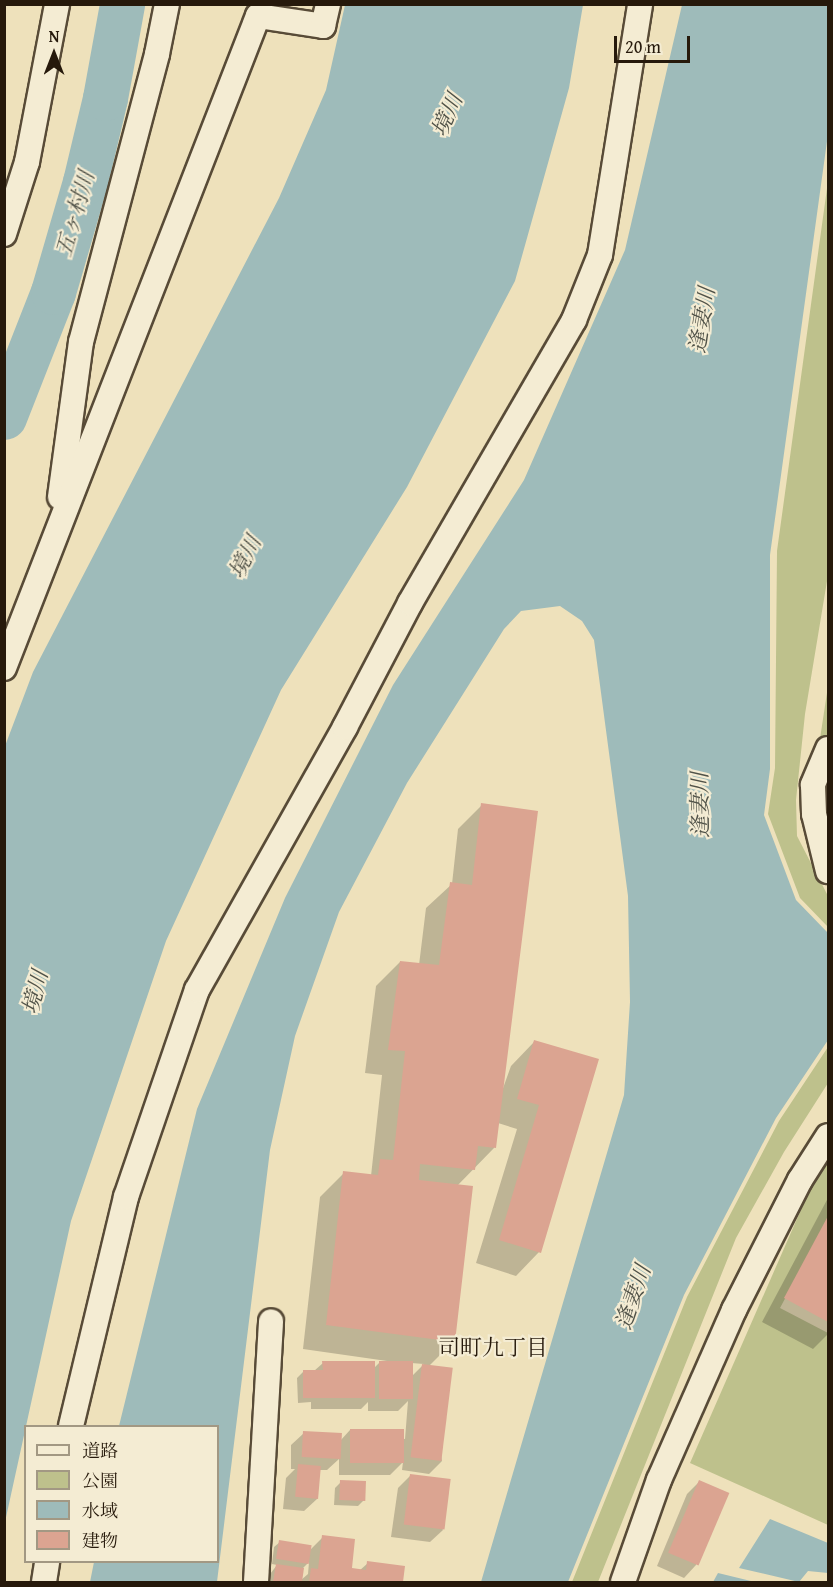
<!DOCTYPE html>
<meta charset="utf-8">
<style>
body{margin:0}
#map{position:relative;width:833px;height:1587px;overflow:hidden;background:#eee1bb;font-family:"Gentium Book Plus","Noto Serif JP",serif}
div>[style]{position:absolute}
.green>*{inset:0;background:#bec18c}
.water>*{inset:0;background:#9ebbba}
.shadow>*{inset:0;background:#0003}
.river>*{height:45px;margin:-22.5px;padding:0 22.5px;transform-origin:22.5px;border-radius:22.5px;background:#9ebbba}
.building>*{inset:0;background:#dba491;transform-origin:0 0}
.roads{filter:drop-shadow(2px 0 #584b37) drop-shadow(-2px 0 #584b37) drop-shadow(0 2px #584b37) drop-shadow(0 -2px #584b37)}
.minor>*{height:24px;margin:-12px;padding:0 12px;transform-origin:12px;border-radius:12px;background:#f4ecd3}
span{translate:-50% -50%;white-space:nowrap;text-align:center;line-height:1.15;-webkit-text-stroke:4.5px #f4ecd3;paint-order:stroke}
.water-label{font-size:22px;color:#505248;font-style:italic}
.neighbourhood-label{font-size:22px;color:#26190b}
.frame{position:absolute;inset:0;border:6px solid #26190b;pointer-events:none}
.legend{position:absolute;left:24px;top:1425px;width:195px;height:138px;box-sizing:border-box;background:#f4ecd3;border:2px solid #a29883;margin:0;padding:8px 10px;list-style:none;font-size:18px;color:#26190b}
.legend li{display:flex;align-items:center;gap:12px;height:30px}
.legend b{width:30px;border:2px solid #a29883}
.north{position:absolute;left:24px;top:24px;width:60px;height:60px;-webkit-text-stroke:4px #f4ecd3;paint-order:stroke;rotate:0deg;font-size:16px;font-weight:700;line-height:24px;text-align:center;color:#26190b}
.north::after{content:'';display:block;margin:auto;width:21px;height:27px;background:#26190b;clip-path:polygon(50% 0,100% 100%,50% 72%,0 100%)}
.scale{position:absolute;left:614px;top:36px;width:76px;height:27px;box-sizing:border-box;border:3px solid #26190b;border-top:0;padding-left:8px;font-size:18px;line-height:21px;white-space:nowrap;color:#26190b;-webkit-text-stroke:4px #f4ecd3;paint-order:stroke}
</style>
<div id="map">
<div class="green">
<div style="clip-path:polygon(828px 181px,828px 575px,805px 714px,796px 800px,797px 836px,828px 896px,828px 927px,800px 898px,768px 814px,775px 768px,777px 551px)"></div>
<div style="clip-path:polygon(828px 686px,828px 869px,813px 785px)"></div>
<div style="clip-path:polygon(828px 1047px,828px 1083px,784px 1152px,736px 1238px,598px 1582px,572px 1582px,687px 1297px,779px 1121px)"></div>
<div style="clip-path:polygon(828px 1159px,828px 1218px,780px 1308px,828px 1333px,828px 1525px,690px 1463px,814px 1180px)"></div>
</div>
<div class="water">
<div style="clip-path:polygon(345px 5px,583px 5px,569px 88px,515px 281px,407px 487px,281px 690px,166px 941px,71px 1221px,5px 1522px,5px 746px,33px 672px,279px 198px,326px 90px)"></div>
<div style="clip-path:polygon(682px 5px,828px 5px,828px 134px,770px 555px,770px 769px,764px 815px,796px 900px,828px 933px,828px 1040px,776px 1118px,684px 1295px,568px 1582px,481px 1582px,624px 1095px,630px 1002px,628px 896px,594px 640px,582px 621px,560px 606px,521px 611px,504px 629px,407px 783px,339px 912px,295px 1036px,270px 1150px,217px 1582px,90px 1582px,94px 1562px,218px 1562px,218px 1426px,119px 1426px,197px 1109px,285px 898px,393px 685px,524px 480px,625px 250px)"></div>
<div style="clip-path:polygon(770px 1519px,828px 1543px,828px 1573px,808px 1571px,799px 1582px,739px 1568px)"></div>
<div style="clip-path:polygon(718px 1573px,755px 1582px,713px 1582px)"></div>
</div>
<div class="shadow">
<div style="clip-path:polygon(evenodd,482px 805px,502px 1091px,511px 1066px,534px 1042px,598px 1060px,539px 1252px,516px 1276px,476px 1263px,517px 1129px,498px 1123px,494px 1148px,457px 1186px,454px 1341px,428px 1367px,442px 1461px,429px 1474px,402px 1470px,403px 1462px,390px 1475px,339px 1475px,339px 1459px,327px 1470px,319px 1470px,317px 1499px,304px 1511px,283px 1509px,286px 1478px,295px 1469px,291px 1469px,291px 1445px,304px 1433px,340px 1441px,350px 1430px,405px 1439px,408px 1401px,398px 1411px,368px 1411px,368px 1402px,361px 1409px,311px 1409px,311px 1402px,298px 1403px,297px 1378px,303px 1372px,314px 1371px,323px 1363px,373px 1369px,380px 1362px,394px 1362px,303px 1349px,320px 1197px,344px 1173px,371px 1176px,382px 1075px,365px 1073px,376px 986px,400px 962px,419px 965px,426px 908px,452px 884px,458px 829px,482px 805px,411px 1363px,424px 1364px,411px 1377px,411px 1363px)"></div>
<div style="clip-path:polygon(828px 1198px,828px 1334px,813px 1349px,762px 1322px)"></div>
<div style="clip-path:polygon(411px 1475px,443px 1530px,430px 1542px,391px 1537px,398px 1488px)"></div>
<div style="clip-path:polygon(700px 1481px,696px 1565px,684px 1578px,657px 1566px,687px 1494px)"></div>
<div style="clip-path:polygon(341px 1482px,364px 1500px,358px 1506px,334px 1505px,335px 1488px)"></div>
<div style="clip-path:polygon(evenodd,323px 1537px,350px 1568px,359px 1571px,368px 1563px,403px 1567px,401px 1582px,264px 1582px,277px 1565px,272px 1564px,274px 1547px,280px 1542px,310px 1550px,323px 1537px,309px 1562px,308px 1574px,301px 1580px,303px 1568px,309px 1562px)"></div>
</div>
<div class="river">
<div style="left:4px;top:417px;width:134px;rotate:-68.6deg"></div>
<div style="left:53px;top:292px;width:115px;rotate:-73.8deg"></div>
<div style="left:85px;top:182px;width:86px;rotate:-76.6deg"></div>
<div style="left:105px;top:98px;width:96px;rotate:-79.7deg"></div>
</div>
<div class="building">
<div style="clip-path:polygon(481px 803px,538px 811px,496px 1148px,478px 1146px,475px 1170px,420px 1164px,419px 1180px,473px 1186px,455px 1342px,326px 1325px,343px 1171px,378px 1175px,380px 1159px,393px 1160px,405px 1051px,388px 1050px,400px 961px,439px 965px,450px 882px,472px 885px)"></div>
<div style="clip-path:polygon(534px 1040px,599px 1059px,541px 1253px,499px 1240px,539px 1105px,517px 1099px)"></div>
<div style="clip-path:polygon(828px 1216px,828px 1322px,784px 1298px)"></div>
<div style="clip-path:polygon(322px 1361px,375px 1361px,375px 1398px,303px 1398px,303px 1370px,323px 1370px)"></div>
<div style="left:379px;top:1361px;width:34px;height:38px"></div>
<div style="left:422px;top:1364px;width:31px;height:94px;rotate:7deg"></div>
<div style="left:350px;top:1429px;width:54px;height:34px"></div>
<div style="left:303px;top:1431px;width:39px;height:26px;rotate:3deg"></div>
<div style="left:298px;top:1464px;width:23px;height:33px;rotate:5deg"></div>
<div style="left:410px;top:1474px;width:41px;height:51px;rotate:7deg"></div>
<div style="left:340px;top:1480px;width:26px;height:20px;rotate:2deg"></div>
<div style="left:699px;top:1480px;width:33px;height:79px;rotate:23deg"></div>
<div style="clip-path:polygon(322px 1535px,355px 1539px,352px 1568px,366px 1570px,367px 1561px,405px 1566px,403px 1582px,309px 1582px,311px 1568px,318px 1569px)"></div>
<div style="left:279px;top:1540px;width:33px;height:19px;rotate:9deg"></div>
<div style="clip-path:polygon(276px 1564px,304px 1568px,302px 1582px,273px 1582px)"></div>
</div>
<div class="roads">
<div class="minor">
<div style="left:4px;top:234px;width:76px;rotate:-72.3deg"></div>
<div style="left:27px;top:162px;width:161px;rotate:-79.2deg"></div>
<div style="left:60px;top:497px;width:156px;rotate:-82.3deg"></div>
<div style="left:81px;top:342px;width:298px;rotate:-75.2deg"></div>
<div style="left:157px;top:54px;width:51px;rotate:-78.7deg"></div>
<div style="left:4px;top:668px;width:700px;rotate:-68.72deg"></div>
<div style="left:258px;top:16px;width:66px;rotate:8.7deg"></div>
<div style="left:323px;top:26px;width:23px;rotate:-77deg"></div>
<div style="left:828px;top:749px;width:39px;rotate:113deg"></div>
<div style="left:813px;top:785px;width:29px;rotate:88deg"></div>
<div style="left:814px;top:814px;width:59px;rotate:76.2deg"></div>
<div style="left:71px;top:1426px;width:236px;rotate:-76.5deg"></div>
<div style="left:126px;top:1197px;width:219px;rotate:-71.1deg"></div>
<div style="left:197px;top:990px;width:302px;rotate:-60.6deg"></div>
<div style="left:345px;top:727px;width:140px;rotate:-62.3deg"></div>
<div style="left:410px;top:603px;width:327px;rotate:-59.9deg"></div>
<div style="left:574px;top:320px;width:70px;rotate:-68.2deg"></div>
<div style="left:600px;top:255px;width:254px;rotate:-80.9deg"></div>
<div style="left:44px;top:1582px;width:20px;rotate:-81deg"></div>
<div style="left:256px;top:1582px;width:261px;rotate:-86.7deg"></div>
<div style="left:623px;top:1582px;width:108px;rotate:-70.6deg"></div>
<div style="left:659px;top:1480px;width:186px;rotate:-66.2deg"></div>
<div style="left:734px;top:1310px;width:146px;rotate:-63.1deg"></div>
<div style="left:800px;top:1180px;width:52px;rotate:-57.5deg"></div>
</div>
</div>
<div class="water-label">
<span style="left:447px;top:115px;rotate:-66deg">境川</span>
<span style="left:75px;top:214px;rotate:-74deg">五ヶ村川</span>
<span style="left:702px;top:320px;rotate:-81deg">逢妻川</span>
<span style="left:245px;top:557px;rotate:-63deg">境川</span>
<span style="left:700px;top:805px;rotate:-91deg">逢妻川</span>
<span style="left:35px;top:992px;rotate:-75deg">境川</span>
<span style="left:633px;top:1297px;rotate:-71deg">逢妻川</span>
</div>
<div class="neighbourhood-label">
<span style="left:493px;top:1348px">司町九丁目</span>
</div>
<div class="frame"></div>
<ul class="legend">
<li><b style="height:8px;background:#f4ecd3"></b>道路</li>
<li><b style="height:16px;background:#bec18c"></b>公園</li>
<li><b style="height:16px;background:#9ebbba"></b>水域</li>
<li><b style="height:16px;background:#dba491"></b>建物</li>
</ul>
<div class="north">N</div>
<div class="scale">20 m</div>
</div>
